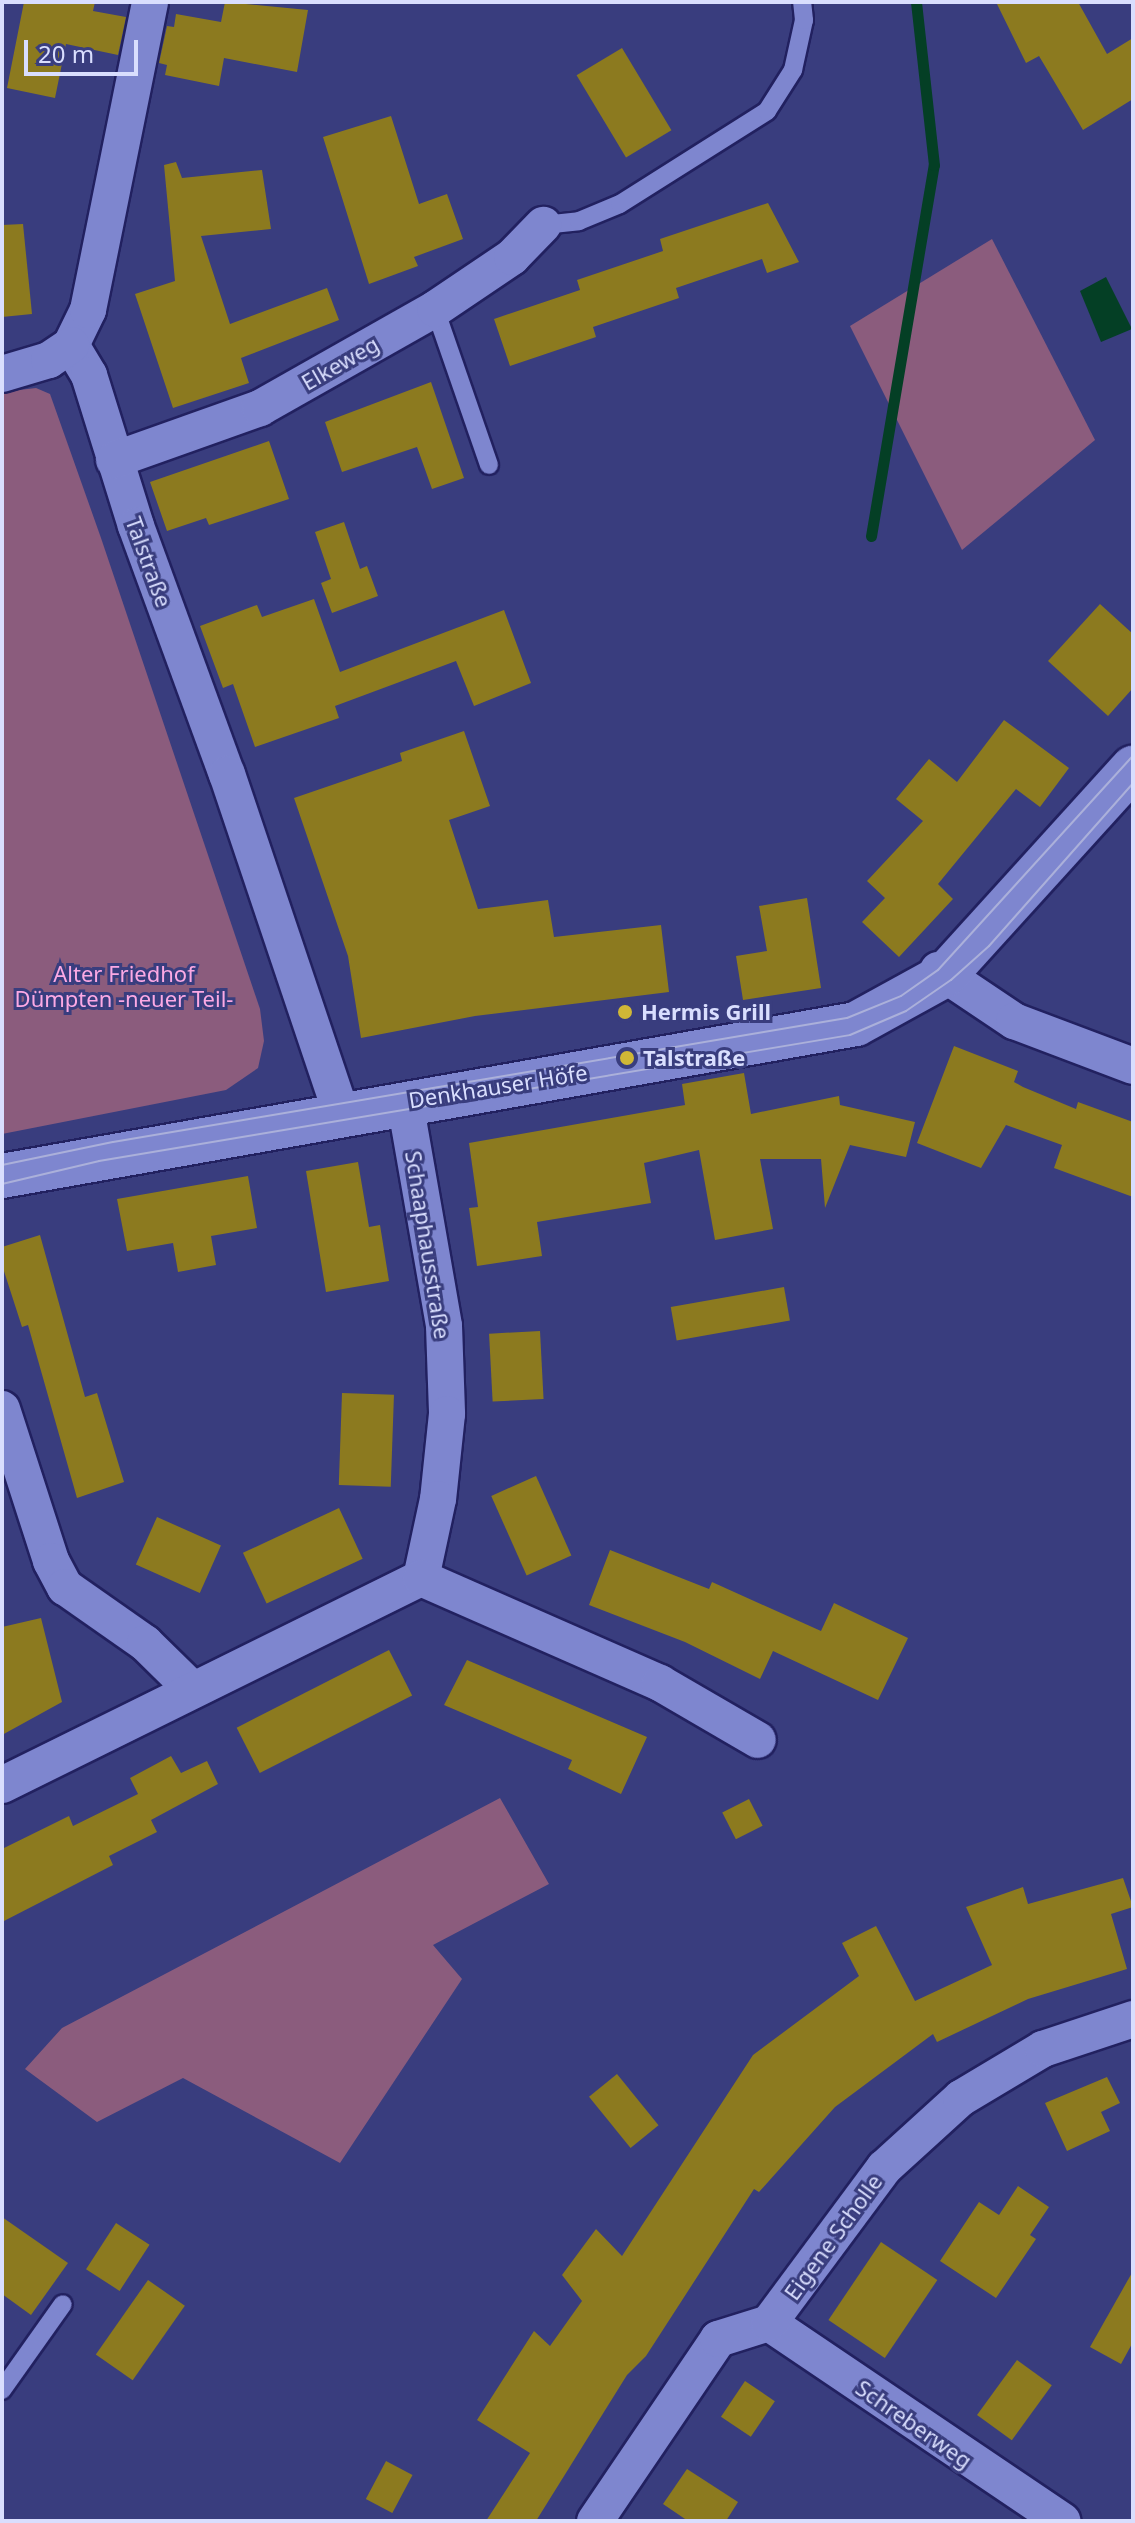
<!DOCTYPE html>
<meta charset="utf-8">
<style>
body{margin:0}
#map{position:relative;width:1135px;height:2523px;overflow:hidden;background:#393d7e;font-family:"Noto Sans",sans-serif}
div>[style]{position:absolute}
.green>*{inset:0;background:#8b5c7d}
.water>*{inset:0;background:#043f25}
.stream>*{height:11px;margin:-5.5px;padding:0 5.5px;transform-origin:5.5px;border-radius:5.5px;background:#043f25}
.building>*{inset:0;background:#8c7a1f;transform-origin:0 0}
.roads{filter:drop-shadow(2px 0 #222160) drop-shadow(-2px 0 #222160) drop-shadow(0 2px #222160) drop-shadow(0 -2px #222160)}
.lane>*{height:18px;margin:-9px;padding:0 9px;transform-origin:9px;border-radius:9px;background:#7e86cf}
.street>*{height:36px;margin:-18px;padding:0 18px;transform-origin:18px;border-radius:18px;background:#7e86cf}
.secondary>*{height:44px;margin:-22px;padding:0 22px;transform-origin:22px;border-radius:22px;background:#7e86cf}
.tram>*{height:2px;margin:-1px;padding:0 1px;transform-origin:1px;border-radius:1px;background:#abb0da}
.dots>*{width:22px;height:22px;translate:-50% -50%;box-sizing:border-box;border:4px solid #393d7e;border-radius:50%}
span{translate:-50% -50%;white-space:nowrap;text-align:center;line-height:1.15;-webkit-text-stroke:6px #393d7e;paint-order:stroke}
.street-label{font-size:22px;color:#d9defe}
.park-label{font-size:22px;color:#fca9e4}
.poi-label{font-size:22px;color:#d9defe;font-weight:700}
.left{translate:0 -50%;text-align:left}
.frame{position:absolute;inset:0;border:4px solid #d9defe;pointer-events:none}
.scale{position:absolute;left:24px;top:40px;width:114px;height:36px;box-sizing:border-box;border:4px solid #d9defe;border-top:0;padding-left:10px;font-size:24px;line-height:28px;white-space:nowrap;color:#d9defe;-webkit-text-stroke:6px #393d7e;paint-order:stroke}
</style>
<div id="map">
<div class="green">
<div style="clip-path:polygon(992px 239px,1095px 440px,962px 550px,850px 326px)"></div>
<div style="clip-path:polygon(36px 388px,50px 394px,101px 538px,260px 1009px,264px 1041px,258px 1068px,226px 1090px,2px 1134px,2px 392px)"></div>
<div style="clip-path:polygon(500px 1798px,549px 1884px,433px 1945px,462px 1979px,340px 2163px,183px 2078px,97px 2122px,25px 2069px,62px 2028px)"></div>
</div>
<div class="water">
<div style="clip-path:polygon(1106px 277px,1132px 329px,1101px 342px,1080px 291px)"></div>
</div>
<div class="stream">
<div style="left:871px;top:536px;width:376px;rotate:-80.4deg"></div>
<div style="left:934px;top:165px;width:164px;rotate:-96.3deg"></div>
</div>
<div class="building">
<div style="clip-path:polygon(24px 2px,95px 2px,93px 11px,126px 17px,118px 55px,66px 44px,55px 98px,7px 88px)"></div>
<div style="clip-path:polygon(225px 2px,308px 10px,297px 72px,224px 58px,219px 86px,165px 75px,167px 65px,159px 63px,167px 26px,174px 27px,176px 14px,221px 22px)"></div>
<div style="clip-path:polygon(996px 2px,1078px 2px,1107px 54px,1133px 38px,1133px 99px,1083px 130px,1039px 56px,1026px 63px)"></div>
<div style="left:622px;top:48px;width:96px;height:53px;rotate:59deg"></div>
<div style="clip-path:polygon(391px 116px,419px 204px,447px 194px,463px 239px,414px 257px,418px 266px,369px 284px,323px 137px)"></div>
<div style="clip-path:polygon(176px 162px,182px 178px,262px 170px,271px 229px,201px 236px,230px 324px,327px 288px,339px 320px,241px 358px,249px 383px,173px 408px,135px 294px,175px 281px,164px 165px)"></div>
<div style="clip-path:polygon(768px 203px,799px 262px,767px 273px,762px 259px,676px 288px,679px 298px,593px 327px,596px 337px,510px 366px,494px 319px,580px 290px,577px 280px,663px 251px,660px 239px)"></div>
<div style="clip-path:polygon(23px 224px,32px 314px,2px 317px,2px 225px)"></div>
<div style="clip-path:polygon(431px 382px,464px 478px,432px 489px,417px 447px,342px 472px,325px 422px)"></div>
<div style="clip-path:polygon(269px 441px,289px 499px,209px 525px,206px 518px,167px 531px,150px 482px)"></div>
<div style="clip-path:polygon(344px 522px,360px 569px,367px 566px,378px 596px,332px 613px,321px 583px,331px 579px,315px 532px)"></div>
<div style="clip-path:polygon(314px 599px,340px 672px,504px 610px,531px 683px,474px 706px,456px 661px,335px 706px,339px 718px,255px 747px,233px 684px,223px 688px,200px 626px,257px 605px,262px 617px)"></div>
<div style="clip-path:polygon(1100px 604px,1133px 634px,1133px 688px,1108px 716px,1048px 661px)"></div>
<div style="clip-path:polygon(1004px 720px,1069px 768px,1040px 807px,1016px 789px,938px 884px,953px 899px,899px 957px,862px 922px,885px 898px,867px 881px,923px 821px,896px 799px,929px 759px,957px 782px)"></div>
<div style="clip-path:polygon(464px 731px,490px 806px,449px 820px,478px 909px,548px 900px,554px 937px,661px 925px,669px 992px,475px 1016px,361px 1038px,348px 956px,294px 798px,402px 761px,400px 753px)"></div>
<div style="clip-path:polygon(807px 898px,821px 988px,743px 1000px,736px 956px,767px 951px,759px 906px)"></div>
<div style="clip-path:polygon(954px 1046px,1018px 1071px,1014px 1082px,1023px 1087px,1076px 1109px,1078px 1102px,1133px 1122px,1133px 1197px,1054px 1168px,1062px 1145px,1006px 1125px,981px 1168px,917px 1143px)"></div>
<div style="clip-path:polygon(744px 1073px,751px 1114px,839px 1096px,840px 1105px,915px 1122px,906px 1157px,850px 1145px,825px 1208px,821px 1159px,760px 1159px,773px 1229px,715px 1240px,699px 1150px,644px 1163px,651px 1203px,537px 1222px,542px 1256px,477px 1266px,469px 1208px,478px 1207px,469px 1143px,685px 1105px,682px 1084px)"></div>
<div style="clip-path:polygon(358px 1162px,369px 1227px,380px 1225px,389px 1281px,326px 1292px,306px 1171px)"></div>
<div style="clip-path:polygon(248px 1176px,257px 1228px,211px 1236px,216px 1265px,178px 1272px,173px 1243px,127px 1251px,117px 1199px)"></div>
<div style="clip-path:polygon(40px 1235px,85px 1397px,97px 1393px,124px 1482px,77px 1498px,28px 1325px,22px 1327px,2px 1265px,2px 1247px)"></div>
<div style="left:784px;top:1287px;width:34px;height:115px;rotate:80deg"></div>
<div style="left:540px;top:1331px;width:68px;height:51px;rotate:87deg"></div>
<div style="left:342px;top:1393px;width:52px;height:92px;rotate:2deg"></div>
<div style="left:536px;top:1476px;width:87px;height:49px;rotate:66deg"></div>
<div style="left:339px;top:1508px;width:56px;height:106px;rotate:65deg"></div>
<div style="left:157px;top:1517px;width:70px;height:52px;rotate:24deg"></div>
<div style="clip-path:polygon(610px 1550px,709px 1589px,712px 1582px,821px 1631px,834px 1603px,908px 1638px,878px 1700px,773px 1651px,760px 1679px,685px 1642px,589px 1605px)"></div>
<div style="clip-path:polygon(41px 1618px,62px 1702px,2px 1735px,2px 1627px)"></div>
<div style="left:389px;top:1650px;width:51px;height:171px;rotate:63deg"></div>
<div style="clip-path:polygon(467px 1660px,647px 1737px,621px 1794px,568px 1769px,572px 1760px,444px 1705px)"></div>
<div style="clip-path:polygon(171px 1756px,181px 1773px,207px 1761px,218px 1784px,151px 1820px,157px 1832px,109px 1856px,113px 1865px,2px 1922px,2px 1849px,69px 1816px,73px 1826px,138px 1794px,130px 1778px)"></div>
<div style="left:749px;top:1799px;width:30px;height:30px;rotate:63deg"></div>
<div style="clip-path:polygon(1123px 1878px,1133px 1907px,1111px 1914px,1127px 1969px,1028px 1999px,937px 2042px,933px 2034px,835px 2107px,759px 2192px,754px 2189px,646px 2356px,627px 2375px,536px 2521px,486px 2521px,530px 2453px,477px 2420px,534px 2331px,550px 2346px,582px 2301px,562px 2275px,596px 2229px,622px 2256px,753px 2055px,859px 1976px,842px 1943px,876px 1926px,915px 2001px,992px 1965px,966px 1907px,1023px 1887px,1028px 1904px)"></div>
<div style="left:617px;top:2074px;width:66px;height:36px;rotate:51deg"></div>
<div style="clip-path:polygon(1107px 2077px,1120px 2103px,1101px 2112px,1110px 2131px,1067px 2151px,1045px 2103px)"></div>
<div style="clip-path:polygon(1018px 2186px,1049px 2207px,1030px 2235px,1036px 2239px,996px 2298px,940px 2261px,979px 2202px,999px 2215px)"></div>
<div style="clip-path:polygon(2px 2217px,68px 2263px,31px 2315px,2px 2294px)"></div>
<div style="left:116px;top:2223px;width:40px;height:55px;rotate:33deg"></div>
<div style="left:881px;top:2242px;width:68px;height:94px;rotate:34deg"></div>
<div style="clip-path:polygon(1133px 2271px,1133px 2342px,1121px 2364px,1090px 2347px)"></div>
<div style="left:148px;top:2280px;width:45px;height:91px;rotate:35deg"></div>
<div style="left:1017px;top:2360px;width:43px;height:68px;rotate:36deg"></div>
<div style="left:745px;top:2381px;width:36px;height:43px;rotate:34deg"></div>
<div style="left:386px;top:2461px;width:30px;height:43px;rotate:28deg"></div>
<div style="clip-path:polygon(687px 2469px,738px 2502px,726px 2521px,688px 2521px,663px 2504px)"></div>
</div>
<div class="roads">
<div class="lane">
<div style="left:543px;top:225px;width:36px;rotate:-6deg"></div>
<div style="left:579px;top:221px;width:44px;rotate:-22.5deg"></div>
<div style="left:620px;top:204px;width:174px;rotate:-32.3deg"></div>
<div style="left:767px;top:111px;width:49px;rotate:-57.6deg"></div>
<div style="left:793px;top:70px;width:51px;rotate:-77.6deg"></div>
<div style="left:804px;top:20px;width:18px;rotate:-96deg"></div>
<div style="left:435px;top:309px;width:165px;rotate:70.9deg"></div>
<div style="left:2px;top:2390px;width:105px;rotate:-54.7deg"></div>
</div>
<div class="street">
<div style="left:71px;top:345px;width:35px;rotate:59deg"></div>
<div style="left:89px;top:375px;width:158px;rotate:72.7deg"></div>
<div style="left:136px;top:526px;width:264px;rotate:69.9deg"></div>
<div style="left:227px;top:774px;width:358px;rotate:71.4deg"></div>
<div style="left:71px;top:345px;width:39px;rotate:-64deg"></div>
<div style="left:88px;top:310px;width:314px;rotate:-78.6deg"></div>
<div style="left:2px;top:374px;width:49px;rotate:-16.6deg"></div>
<div style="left:49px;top:360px;width:27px;rotate:-34deg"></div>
<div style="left:114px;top:460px;width:155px;rotate:-19.6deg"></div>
<div style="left:260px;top:408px;width:201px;rotate:-29.5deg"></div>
<div style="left:435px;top:309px;width:93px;rotate:-34deg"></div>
<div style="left:512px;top:257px;width:45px;rotate:-45.9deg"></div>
<div style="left:938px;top:970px;width:92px;rotate:33.9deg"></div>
<div style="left:1014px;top:1021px;width:127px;rotate:20.7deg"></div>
<div style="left:405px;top:1102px;width:227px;rotate:80.1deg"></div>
<div style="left:444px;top:1326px;width:88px;rotate:88deg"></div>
<div style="left:447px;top:1414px;width:85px;rotate:96deg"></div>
<div style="left:438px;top:1499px;width:81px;rotate:102.1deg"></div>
<div style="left:2px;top:1409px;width:160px;rotate:72.1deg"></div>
<div style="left:51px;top:1561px;width:30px;rotate:62deg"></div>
<div style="left:65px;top:1587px;width:98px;rotate:35deg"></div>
<div style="left:145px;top:1643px;width:64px;rotate:44.4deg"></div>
<div style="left:2px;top:1785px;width:467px;rotate:-26.3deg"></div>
<div style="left:421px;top:1578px;width:261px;rotate:23.7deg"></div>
<div style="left:660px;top:1683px;width:113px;rotate:30.2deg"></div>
<div style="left:769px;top:2323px;width:354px;rotate:34deg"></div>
<div style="left:595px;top:2521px;width:220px;rotate:-55.9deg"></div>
<div style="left:718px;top:2339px;width:53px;rotate:-17.4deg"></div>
<div style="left:769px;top:2323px;width:193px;rotate:-53.4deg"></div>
<div style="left:884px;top:2168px;width:104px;rotate:-42.3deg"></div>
<div style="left:961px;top:2098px;width:96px;rotate:-30.9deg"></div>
<div style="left:1043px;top:2049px;width:95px;rotate:-18.4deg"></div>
</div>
<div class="secondary">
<div style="left:2px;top:1176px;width:867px;rotate:-10.09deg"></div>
<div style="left:856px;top:1024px;width:102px;rotate:-28.8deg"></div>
<div style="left:945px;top:975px;width:280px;rotate:-47.8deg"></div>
</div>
</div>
<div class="tram">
<div style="left:2px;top:1165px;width:113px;rotate:-11.7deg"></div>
<div style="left:113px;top:1142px;width:744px;rotate:-9.59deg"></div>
<div style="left:847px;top:1018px;width:58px;rotate:-22.2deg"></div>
<div style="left:901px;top:996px;width:45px;rotate:-35.1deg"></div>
<div style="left:938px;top:970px;width:290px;rotate:-47.7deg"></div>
<div style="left:2px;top:1184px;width:100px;rotate:-13.3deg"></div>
<div style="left:99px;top:1161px;width:761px;rotate:-9.52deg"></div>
<div style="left:850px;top:1035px;width:61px;rotate:-23.2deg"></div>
<div style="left:906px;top:1011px;width:55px;rotate:-34.6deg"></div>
<div style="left:951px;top:980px;width:51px;rotate:-41.8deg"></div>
<div style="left:989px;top:946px;width:217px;rotate:-48.5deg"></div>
</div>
<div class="dots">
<div style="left:625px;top:1012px;background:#d0b736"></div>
<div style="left:627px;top:1058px;background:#d0b736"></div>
</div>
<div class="street-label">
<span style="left:340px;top:363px;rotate:-30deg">Elkeweg</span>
<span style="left:149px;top:562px;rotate:70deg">Talstraße</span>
<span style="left:498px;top:1086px;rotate:-9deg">Denkhauser Höfe</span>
<span style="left:428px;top:1245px;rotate:81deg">Schaaphausstraße</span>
<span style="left:833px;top:2237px;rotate:-54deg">Eigene Scholle</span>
<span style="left:914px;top:2424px;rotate:35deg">Schreberweg</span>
</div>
<div class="park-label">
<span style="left:124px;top:986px">Alter Friedhof<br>Dümpten -neuer Teil-</span>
</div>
<div class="poi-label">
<span class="left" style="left:641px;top:1012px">Hermis Grill</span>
<span class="left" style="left:643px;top:1058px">Talstraße</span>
</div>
<div class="frame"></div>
<div class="scale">20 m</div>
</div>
